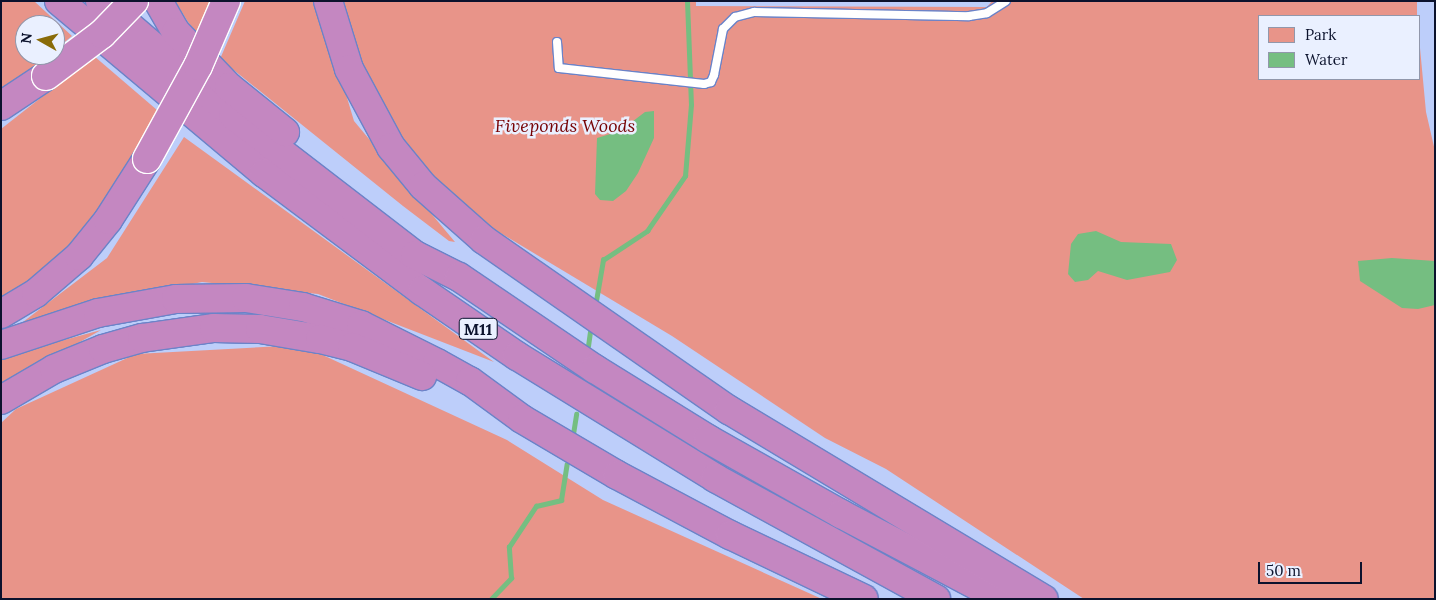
<!DOCTYPE html>
<style>
body{margin:0}
#map{position:relative;width:1436px;height:600px;overflow:hidden;background:#bdcefa;font-family:Lora,serif}
div>[style]{position:absolute}
.green>*{inset:0;background:#e89489}
.water>*{inset:0;background:#75be81}
.stream>*{height:4.5px;margin:-2.25px;padding:0 2.25px;transform-origin:2.25px;border-radius:2.25px;background:#75be81}
.roads{filter:drop-shadow(1px 0 #6b83c8) drop-shadow(-1px 0 #6b83c8) drop-shadow(0 1px #6b83c8) drop-shadow(0 -1px #6b83c8)}
.lane>*{height:8px;margin:-4px;padding:0 4px;transform-origin:4px;border-radius:4px;background:#fff}
.highway>*{height:28px;margin:-14px;padding:0 14px;transform-origin:14px;border-radius:14px;background:#c487c1}
.bridges{filter:drop-shadow(1px 0 #fff) drop-shadow(-1px 0 #fff) drop-shadow(0 1px #fff) drop-shadow(0 -1px #fff)}
.highway-bridge>*{height:28px;margin:-14px;padding:0 14px;transform-origin:14px;border-radius:14px;background:#c487c1}
span{translate:-50% -50%;white-space:nowrap;text-align:center;line-height:1.15;-webkit-text-stroke:5px #eaf0ff;paint-order:stroke}
.shield-label span{padding:1px 4px;background:#eaf0ff;border:1px solid;border-radius:4px;-webkit-text-stroke-width:0}
.shield-label{font-size:16px;color:#0b122d;font-weight:700}
.park-label{font-size:18px;color:#760103;font-style:italic}
.frame{position:absolute;inset:0;border:2px solid #0b122d;pointer-events:none}
.legend{position:absolute;left:1258px;top:15px;width:162px;height:65px;box-sizing:border-box;background:#eaf0ff;border:1px solid #9197ab;margin:0;padding:6px 9px;list-style:none;font-size:15px;color:#0b122d}
.legend li{display:flex;align-items:center;gap:10px;height:25px}
.legend b{width:25px;border:1px solid #9197ab}
.north{position:absolute;left:15px;top:15px;width:50px;height:50px;box-sizing:border-box;background:#eaf0ff;border:1px solid #9197ab;border-radius:50%;rotate:277deg;font-size:14px;font-weight:700;line-height:20px;text-align:center;color:#0b122d}
.north::after{content:'';display:block;margin:auto;width:18px;height:22px;background:#896b09;clip-path:polygon(50% 0,100% 100%,50% 72%,0 100%)}
.scale{position:absolute;left:1258px;top:562px;width:104px;height:22px;box-sizing:border-box;border:2px solid #0b122d;border-top:0;padding-left:6px;font-size:15px;line-height:18px;white-space:nowrap;color:#0b122d;-webkit-text-stroke:4px #eaf0ff;paint-order:stroke}
</style>
<div id="map">
<div class="green">
<div style="clip-path:polygon(1px 1px,34px 1px,72px 36px,55px 50px,55px 25px,25px 25px,25px 55px,49px 55px,1px 92px)"></div>
<div style="clip-path:polygon(175px 1px,212px 1px,198px 35px,188px 22px)"></div>
<div style="clip-path:polygon(245px 1px,318px 1px,354px 121px,455px 242px,449px 241px,403px 206px,220px 59px)"></div>
<div style="clip-path:polygon(337px 1px,696px 1px,696px 6px,987px 7px,992px 1px,1417px 1px,1417px 16px,1260px 16px,1260px 79px,1420px 79px,1420px 48px,1426px 112px,1435px 151px,1435px 599px,1084px 599px,886px 469px,825px 438px,672px 336px,462px 210px,399px 138px,355px 60px)"></div>
<div style="clip-path:polygon(94px 56px,157px 110px,126px 171px,97px 219px,59px 264px,1px 305px,1px 129px)"></div>
<div style="clip-path:polygon(184px 137px,494px 362px,318px 294px,202px 282px,85px 306px,19px 325px,107px 258px)"></div>
<div style="clip-path:polygon(101px 330px,1px 387px,1px 357px)"></div>
<div style="clip-path:polygon(301px 345px,507px 440px,603px 500px,822px 599px,1px 599px,1px 423px,16px 409px,136px 354px)"></div>
</div>
<div class="water">
<div style="clip-path:polygon(654px 111px,654px 138px,638px 173px,626px 191px,613px 201px,600px 200px,595px 194px,597px 138px,620px 131px,645px 112px)"></div>
<div style="clip-path:polygon(1096px 231px,1121px 242px,1171px 244px,1177px 260px,1170px 272px,1127px 280px,1098px 271px,1088px 280px,1075px 282px,1068px 274px,1071px 244px,1078px 234px)"></div>
<div style="clip-path:polygon(1392px 258px,1435px 261px,1435px 305px,1418px 309px,1402px 308px,1360px 281px,1358px 261px)"></div>
</div>
<div class="stream">
<div style="left:596px;top:301px;width:42px;rotate:-80.3deg"></div>
<div style="left:603px;top:260px;width:53px;rotate:-33.4deg"></div>
<div style="left:647px;top:231px;width:67px;rotate:-55.4deg"></div>
<div style="left:685px;top:176px;width:71px;rotate:-85.2deg"></div>
<div style="left:691px;top:105px;width:104px;rotate:-92.2deg"></div>
<div style="left:588px;top:346px;width:14px;rotate:-82deg"></div>
<div style="left:573px;top:434px;width:20px;rotate:-81deg"></div>
<div style="left:491px;top:599px;width:29px;rotate:-46deg"></div>
<div style="left:511px;top:578px;width:31px;rotate:-94deg"></div>
<div style="left:509px;top:547px;width:49px;rotate:-56.6deg"></div>
<div style="left:536px;top:506px;width:26px;rotate:-13deg"></div>
<div style="left:561px;top:500px;width:36px;rotate:-81deg"></div>
</div>
<div class="roads">
<div class="lane">
<div style="left:557px;top:42px;width:26px;rotate:86deg"></div>
<div style="left:559px;top:68px;width:146px;rotate:6.3deg"></div>
<div style="left:704px;top:84px;width:7px;rotate:-16deg"></div>
<div style="left:711px;top:82px;width:8px;rotate:-67deg"></div>
<div style="left:714px;top:75px;width:47px;rotate:-78.9deg"></div>
<div style="left:723px;top:29px;width:17px;rotate:-45deg"></div>
<div style="left:735px;top:17px;width:20px;rotate:-15deg"></div>
<div style="left:754px;top:12px;width:215px;rotate:1.1deg"></div>
<div style="left:969px;top:16px;width:18px;rotate:-9deg"></div>
<div style="left:987px;top:13px;width:22px;rotate:-32deg"></div>
</div>
<div class="highway">
<div style="left:59px;top:1px;width:268px;rotate:40deg"></div>
<div style="left:264px;top:173px;width:197px;rotate:36.8deg"></div>
<div style="left:422px;top:291px;width:115px;rotate:34.4deg"></div>
<div style="left:517px;top:356px;width:233px;rotate:31.6deg"></div>
<div style="left:715px;top:478px;width:252px;rotate:28.7deg"></div>
<div style="left:100px;top:1px;width:175px;rotate:40.6deg"></div>
<div style="left:233px;top:115px;width:230px;rotate:37.6deg"></div>
<div style="left:415px;top:255px;width:49px;rotate:26.6deg"></div>
<div style="left:459px;top:277px;width:164px;rotate:34.1deg"></div>
<div style="left:595px;top:369px;width:133px;rotate:31.8deg"></div>
<div style="left:708px;top:439px;width:153px;rotate:29.4deg"></div>
<div style="left:841px;top:514px;width:182px;rotate:27.8deg"></div>
<div style="left:158px;top:1px;width:36px;rotate:60deg"></div>
<div style="left:176px;top:32px;width:76px;rotate:46.1deg"></div>
<div style="left:229px;top:87px;width:72px;rotate:38.8deg"></div>
<div style="left:328px;top:1px;width:71px;rotate:72.8deg"></div>
<div style="left:349px;top:69px;width:89px;rotate:61.7deg"></div>
<div style="left:391px;top:147px;width:50px;rotate:50.6deg"></div>
<div style="left:423px;top:186px;width:81px;rotate:41.5deg"></div>
<div style="left:484px;top:240px;width:298px;rotate:34.8deg"></div>
<div style="left:729px;top:410px;width:367px;rotate:31deg"></div>
<div style="left:1px;top:106px;width:54px;rotate:-33.7deg"></div>
<div style="left:1px;top:314px;width:41px;rotate:-31deg"></div>
<div style="left:36px;top:293px;width:57px;rotate:-40.7deg"></div>
<div style="left:79px;top:256px;width:46px;rotate:-51.1deg"></div>
<div style="left:108px;top:220px;width:72px;rotate:-57.4deg"></div>
<div style="left:1px;top:345px;width:102px;rotate:-18.3deg"></div>
<div style="left:98px;top:313px;width:79px;rotate:-10.2deg"></div>
<div style="left:176px;top:299px;width:70px;rotate:-0.8deg"></div>
<div style="left:246px;top:298px;width:58px;rotate:9deg"></div>
<div style="left:303px;top:307px;width:61px;rotate:17.2deg"></div>
<div style="left:361px;top:325px;width:85px;rotate:26.6deg"></div>
<div style="left:437px;top:363px;width:38px;rotate:29deg"></div>
<div style="left:470px;top:381px;width:64px;rotate:36.2deg"></div>
<div style="left:522px;top:419px;width:110px;rotate:30.5deg"></div>
<div style="left:617px;top:475px;width:128px;rotate:28deg"></div>
<div style="left:730px;top:535px;width:148px;rotate:25.5deg"></div>
<div style="left:1px;top:400px;width:61px;rotate:-30.3deg"></div>
<div style="left:54px;top:369px;width:53px;rotate:-22.2deg"></div>
<div style="left:103px;top:349px;width:41px;rotate:-15.8deg"></div>
<div style="left:142px;top:338px;width:73px;rotate:-7.9deg"></div>
<div style="left:214px;top:328px;width:46px;rotate:1.2deg"></div>
<div style="left:260px;top:329px;width:61px;rotate:9.5deg"></div>
<div style="left:320px;top:339px;width:33px;rotate:14deg"></div>
<div style="left:352px;top:347px;width:76px;rotate:22.5deg"></div>
</div>
</div>
<div class="bridges">
<div class="highway-bridge">
<div style="left:46px;top:76px;width:70px;rotate:-36.9deg"></div>
<div style="left:102px;top:34px;width:46px;rotate:-45.9deg"></div>
<div style="left:147px;top:159px;width:106px;rotate:-61.3deg"></div>
<div style="left:198px;top:66px;width:71px;rotate:-66.7deg"></div>
</div>
</div>
<div class="shield-label">
<span style="left:478px;top:329px">M11</span>
</div>
<div class="park-label">
<span style="left:565px;top:126px">Fiveponds Woods</span>
</div>
<div class="frame"></div>
<ul class="legend">
<li><b style="height:14px;background:#e89489"></b>Park</li>
<li><b style="height:14px;background:#75be81"></b>Water</li>
</ul>
<div class="north">N</div>
<div class="scale">50 m</div>
</div>
